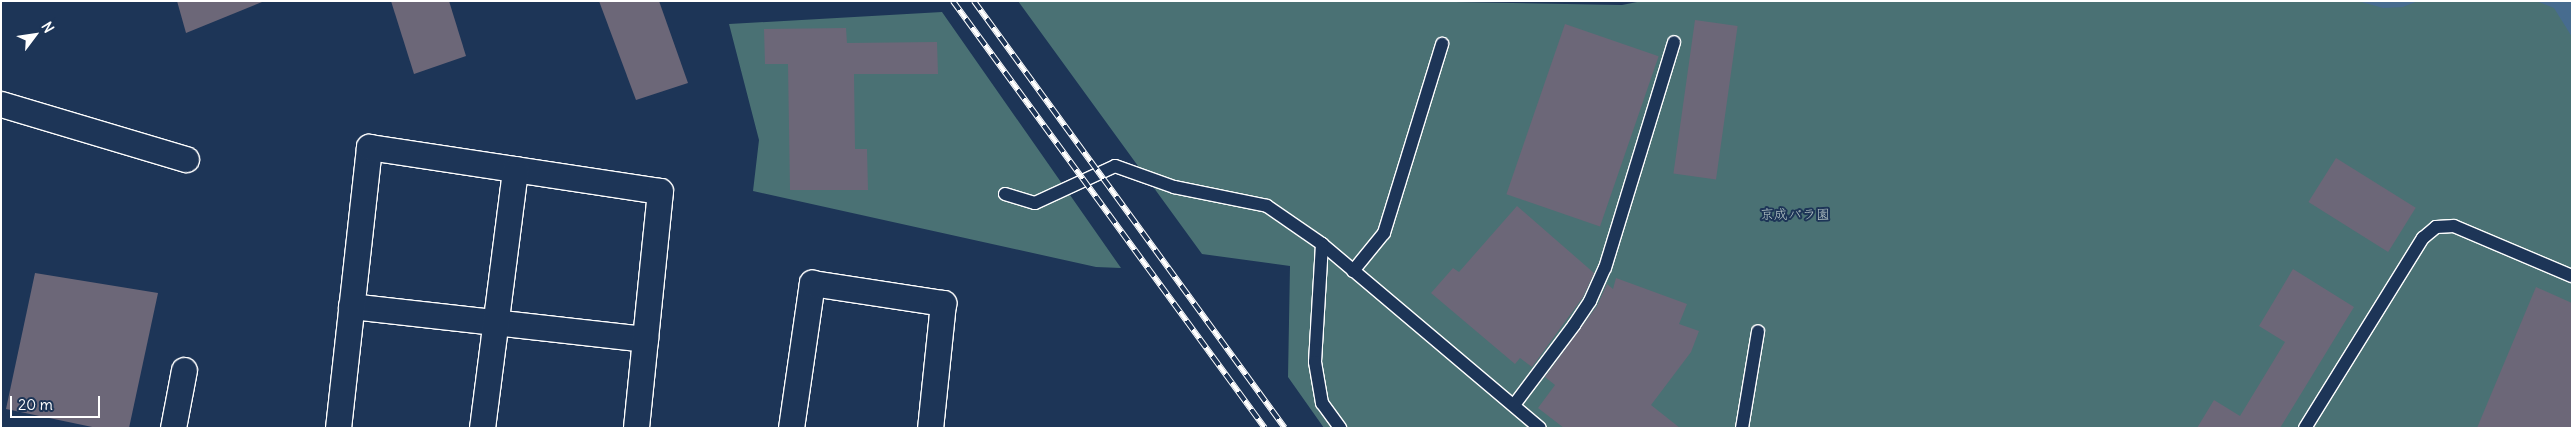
<!DOCTYPE html>
<meta charset="utf-8">
<style>
body{margin:0}
#map{position:relative;width:2573px;height:429px;overflow:hidden;background:#1d3557;font-family:Delius,"Klee One",sans-serif}
div>[style]{position:absolute}
.green>*{inset:0;background:#4a7174}
.water>*{inset:0;background:#476c8f}
.building>*{inset:0;background:#6c6778;transform-origin:0 0}
.roads{filter:drop-shadow(1px 0 #fff) drop-shadow(-1px 0 #fff) drop-shadow(0 1px #fff) drop-shadow(0 -1px #fff)}
.service>*{height:12px;margin:-6px;padding:0 6px;transform-origin:6px;border-radius:6px;background:#1d3557}
.minor>*{height:25px;margin:-12.5px;padding:0 12.5px;transform-origin:12.5px;border-radius:12.5px;background:#1d3557}
.rail>*{height:5.5px;margin-top:-2.75px;transform-origin:0;background:repeating-linear-gradient(90deg,#1d3557 0 11px,#fff 0 22px);box-sizing:border-box;border-block:1px solid #fff}
span{translate:-50% -50%;white-space:nowrap;text-align:center;line-height:1.15;-webkit-text-stroke:4px #1d3557;paint-order:stroke}
.park-label{font-size:14px;color:#b7c6c7}
.frame{position:absolute;inset:0;border:2px solid #fff;pointer-events:none}
.north{position:absolute;left:10px;top:10px;width:50px;height:50px;-webkit-text-stroke:4px #1d3557;paint-order:stroke;rotate:59deg;font-size:14px;font-weight:700;line-height:20px;text-align:center;color:#fff}
.north::after{content:'';display:block;margin:auto;width:18px;height:22px;background:#fff;clip-path:polygon(50% 0,100% 100%,50% 72%,0 100%)}
.scale{position:absolute;left:10px;top:396px;width:90px;height:22px;box-sizing:border-box;border:2px solid #fff;border-top:0;padding-left:6px;font-size:15px;line-height:18px;white-space:nowrap;color:#fff;-webkit-text-stroke:4px #1d3557;paint-order:stroke}
</style>
<div id="map">
<div class="green">
<div style="clip-path:polygon(1018px 1px,1399px 1px,1622px 5px,1642px 1px,2572px 1px,2572px 428px,1324px 428px,1288px 377px,1290px 266px,1202px 254px)"></div>
<div style="clip-path:polygon(942px 12px,1121px 268px,1096px 267px,753px 191px,759px 140px,729px 24px)"></div>
</div>
<div class="water">
<div style="clip-path:polygon(2358px 1px,2418px 1px,2403px 7px,2383px 8px)"></div>
<div style="clip-path:polygon(2536px 1px,2572px 1px,2572px 37px,2554px 8px)"></div>
</div>
<div class="building">
<div style="clip-path:polygon(177px 1px,261px 1px,262px 2px,186px 33px)"></div>
<div style="clip-path:polygon(391px 1px,449px 1px,466px 56px,414px 74px)"></div>
<div style="clip-path:polygon(599px 1px,659px 1px,688px 83px,636px 100px)"></div>
<div style="left:1695px;top:20px;width:43px;height:155px;rotate:8deg"></div>
<div style="left:1565px;top:24px;width:99px;height:180px;rotate:19deg"></div>
<div style="clip-path:polygon(846px 28px,847px 43px,937px 42px,938px 74px,854px 74px,855px 149px,867px 149px,868px 190px,790px 190px,788px 64px,765px 64px,764px 29px)"></div>
<div style="left:2336px;top:158px;width:94px;height:52px;rotate:32deg"></div>
<div style="clip-path:polygon(1517px 206px,1594px 273px,1583px 297px,1532px 367px,1520px 358px,1515px 364px,1431px 293px,1453px 268px,1459px 272px)"></div>
<div style="clip-path:polygon(2293px 269px,2354px 307px,2280px 428px,2197px 428px,2214px 400px,2240px 416px,2285px 342px,2259px 326px)"></div>
<div style="clip-path:polygon(35px 273px,158px 293px,129px 428px,97px 428px,6px 409px)"></div>
<div style="clip-path:polygon(1616px 278px,1687px 304px,1679px 324px,1699px 331px,1691px 352px,1651px 405px,1680px 428px,1564px 428px,1538px 408px,1555px 385px,1545px 377px,1597px 306px,1607px 284px,1613px 289px)"></div>
<div style="clip-path:polygon(2536px 287px,2572px 303px,2572px 428px,2477px 428px)"></div>
</div>
<div class="roads">
<div class="service">
<div style="left:1005px;top:194px;width:31px;rotate:17deg"></div>
<div style="left:1035px;top:203px;width:88px;rotate:-24.8deg"></div>
<div style="left:1115px;top:166px;width:63px;rotate:19.6deg"></div>
<div style="left:1174px;top:187px;width:95px;rotate:11.5deg"></div>
<div style="left:1267px;top:206px;width:67px;rotate:34.6deg"></div>
<div style="left:1322px;top:244px;width:285px;rotate:40.2deg"></div>
<div style="left:1322px;top:244px;width:118px;rotate:93.4deg"></div>
<div style="left:1315px;top:362px;width:42px;rotate:80.3deg"></div>
<div style="left:1322px;top:403px;width:31px;rotate:54deg"></div>
<div style="left:1353px;top:271px;width:49px;rotate:-50.8deg"></div>
<div style="left:1384px;top:233px;width:198px;rotate:-72.9deg"></div>
<div style="left:1514px;top:405px;width:100px;rotate:-53.1deg"></div>
<div style="left:1574px;top:325px;width:29px;rotate:-56deg"></div>
<div style="left:1590px;top:301px;width:36px;rotate:-66deg"></div>
<div style="left:1605px;top:268px;width:236px;rotate:-73deg"></div>
<div style="left:1742px;top:428px;width:98px;rotate:-80.6deg"></div>
<div style="left:2305px;top:428px;width:224px;rotate:-58.2deg"></div>
<div style="left:2423px;top:238px;width:17px;rotate:-40deg"></div>
<div style="left:2436px;top:227px;width:18px;rotate:-3deg"></div>
<div style="left:2454px;top:226px;width:128px;rotate:23deg"></div>
</div>
<div class="minor">
<div style="left:1px;top:104px;width:193px;rotate:16.6deg"></div>
<div style="left:351px;top:306px;width:296px;rotate:6.4deg"></div>
<div style="left:173px;top:428px;width:59px;rotate:-79.3deg"></div>
<div style="left:338px;top:428px;width:283px;rotate:-83.7deg"></div>
<div style="left:369px;top:147px;width:294px;rotate:8.6deg"></div>
<div style="left:660px;top:191px;width:238px;rotate:95.8deg"></div>
<div style="left:482px;top:428px;width:261px;rotate:-82.7deg"></div>
<div style="left:791px;top:428px;width:147px;rotate:-81.8deg"></div>
<div style="left:812px;top:283px;width:133px;rotate:8.7deg"></div>
<div style="left:943px;top:303px;width:126px;rotate:95.9deg"></div>
</div>
</div>
<div class="rail">
<div style="left:953px;top:1px;width:529px;rotate:53.85deg"></div>
<div style="left:974px;top:1px;width:528px;rotate:53.93deg"></div>
</div>
<div class="park-label">
<span style="left:1795px;top:214px">京成バラ園</span>
</div>
<div class="frame"></div>
<div class="north">N</div>
<div class="scale">20 m</div>
</div>
